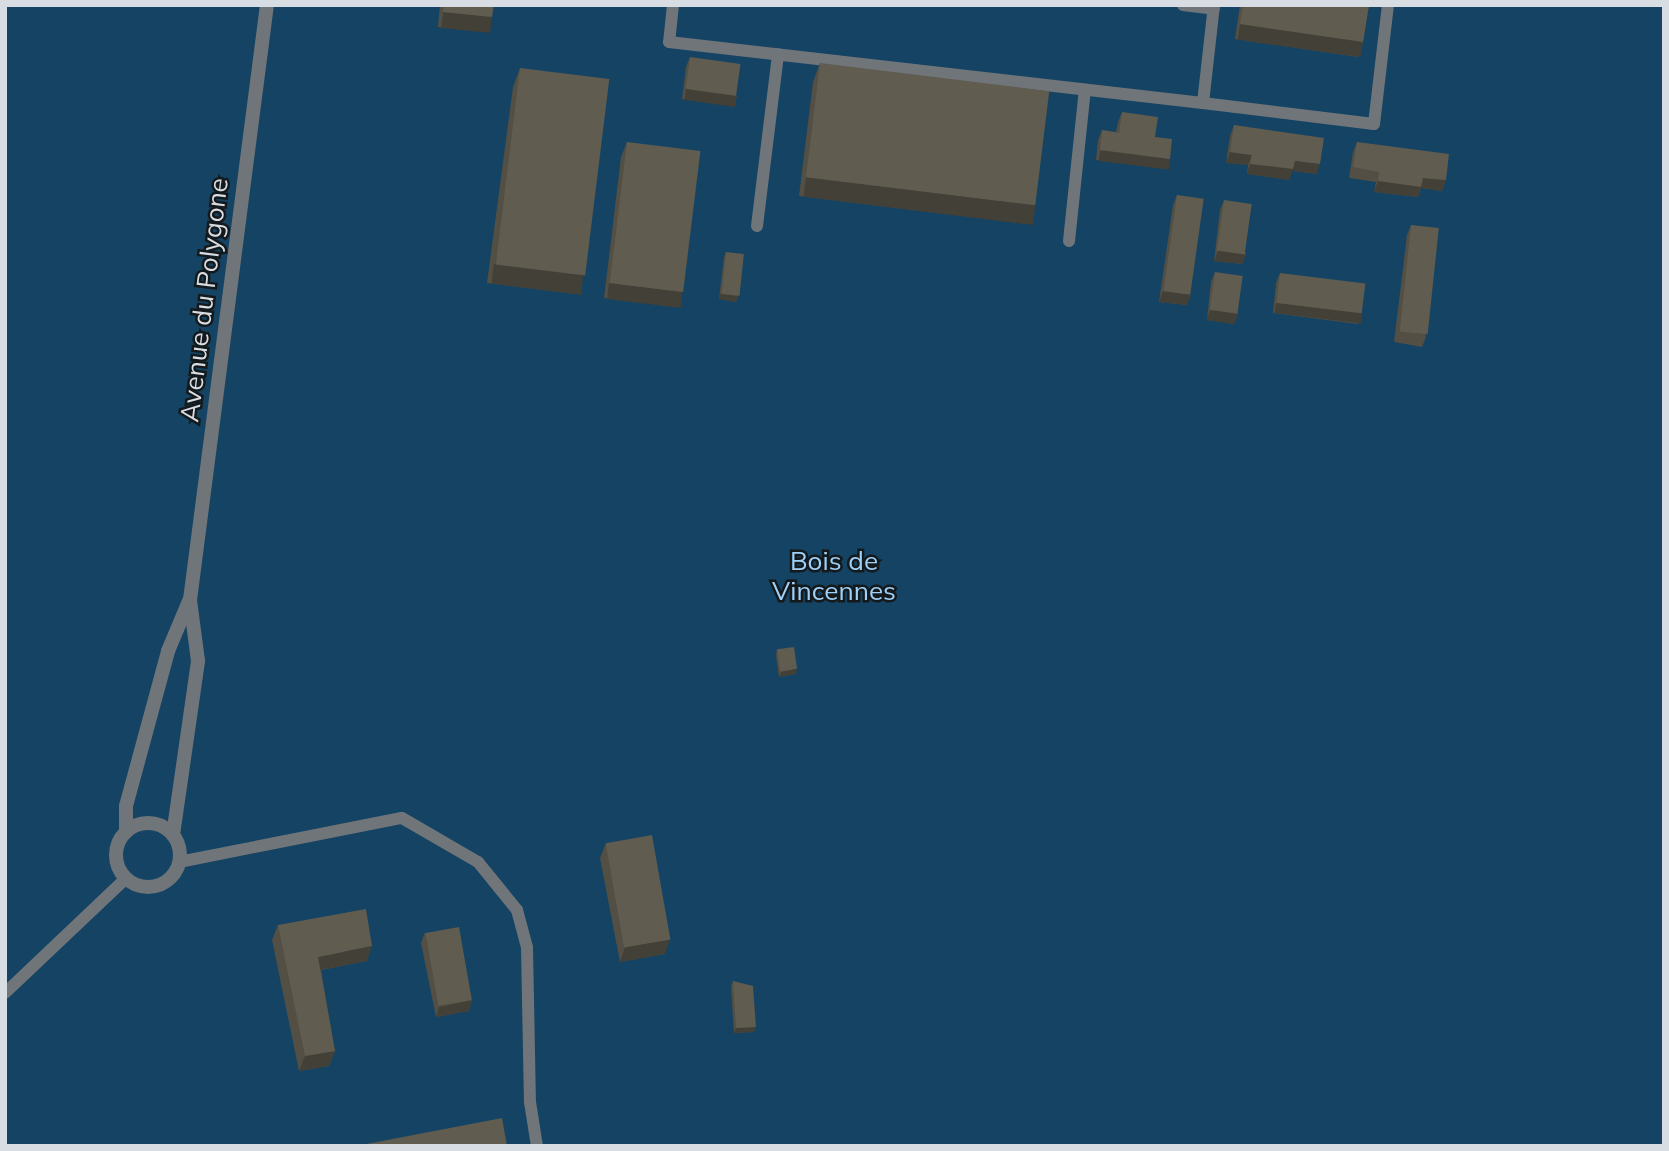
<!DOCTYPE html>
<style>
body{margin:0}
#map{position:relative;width:1669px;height:1151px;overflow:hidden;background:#27313a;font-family:Mulish,sans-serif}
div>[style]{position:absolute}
.green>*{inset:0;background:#144363;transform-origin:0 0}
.lane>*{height:12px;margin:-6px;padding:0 6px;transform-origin:6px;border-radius:6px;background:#70757a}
.street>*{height:14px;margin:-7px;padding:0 7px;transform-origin:7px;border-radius:7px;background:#70757a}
.street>.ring{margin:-7px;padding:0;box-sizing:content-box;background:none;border:14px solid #70757a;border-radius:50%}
.wall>*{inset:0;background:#534f44}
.shaded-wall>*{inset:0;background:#434037;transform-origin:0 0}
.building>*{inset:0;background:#605c4f;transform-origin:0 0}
span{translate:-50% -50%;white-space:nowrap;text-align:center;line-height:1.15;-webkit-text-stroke:5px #14191c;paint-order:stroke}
.street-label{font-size:26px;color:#d7dde3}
.park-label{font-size:26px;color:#9fd0f8}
.frame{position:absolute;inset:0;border:7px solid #d7dde3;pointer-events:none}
</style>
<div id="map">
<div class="green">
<div style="left:5px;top:5px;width:1659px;height:1141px"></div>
</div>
<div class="lane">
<div style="left:673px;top:5px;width:37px;rotate:96deg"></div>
<div style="left:669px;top:42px;width:537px;rotate:6.52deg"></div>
<div style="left:1203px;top:103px;width:99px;rotate:-83.6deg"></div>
<div style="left:1183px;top:5px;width:31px;rotate:7deg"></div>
<div style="left:1203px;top:103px;width:172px;rotate:7deg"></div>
<div style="left:1374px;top:124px;width:120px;rotate:-83.3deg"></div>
<div style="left:757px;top:226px;width:173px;rotate:-83deg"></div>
<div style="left:1069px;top:241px;width:152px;rotate:-84deg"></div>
<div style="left:179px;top:862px;width:227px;rotate:-11.2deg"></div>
<div style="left:402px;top:818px;width:88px;rotate:30.1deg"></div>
<div style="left:478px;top:862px;width:62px;rotate:50.9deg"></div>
<div style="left:517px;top:910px;width:39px;rotate:75deg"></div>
<div style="left:527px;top:948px;width:154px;rotate:88.9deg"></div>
<div style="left:530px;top:1102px;width:45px;rotate:81deg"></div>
<div style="left:5px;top:993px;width:167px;rotate:-43.5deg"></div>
</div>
<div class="street">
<div class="ring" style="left:116px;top:823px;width:50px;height:50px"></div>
<div style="left:126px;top:832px;width:26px;rotate:-90deg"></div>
<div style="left:126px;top:806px;width:161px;rotate:-74.8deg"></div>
<div style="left:168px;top:651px;width:54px;rotate:-67.2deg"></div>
<div style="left:173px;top:835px;width:176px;rotate:-81.8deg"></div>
<div style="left:198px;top:661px;width:62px;rotate:-97.5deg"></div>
<div style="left:190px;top:600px;width:600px;rotate:-82.63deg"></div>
</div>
<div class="wall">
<div style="clip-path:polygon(440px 5px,494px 5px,487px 32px,438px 27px)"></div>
<div style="clip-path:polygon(1240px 5px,1369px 5px,1363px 42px,1358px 57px,1235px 39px)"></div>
<div style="clip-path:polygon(690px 57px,737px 96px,733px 106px,682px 99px,686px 67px)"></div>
<div style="clip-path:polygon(820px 63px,1028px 224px,799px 196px,813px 82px)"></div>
<div style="clip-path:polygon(520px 68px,576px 294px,487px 283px,513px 87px)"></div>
<div style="clip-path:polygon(1122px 112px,1155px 137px,1170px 159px,1166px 169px,1096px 160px,1098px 140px,1102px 130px,1116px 132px,1118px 122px)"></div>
<div style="clip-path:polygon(1234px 125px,1317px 174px,1292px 171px,1289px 180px,1247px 174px,1248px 165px,1226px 163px,1230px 136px)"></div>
<div style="clip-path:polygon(627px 142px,682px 292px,677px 307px,604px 298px,621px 157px)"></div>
<div style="clip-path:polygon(1357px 142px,1446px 180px,1442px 191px,1421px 188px,1418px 197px,1374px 192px,1376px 182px,1349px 178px,1353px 152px)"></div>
<div style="clip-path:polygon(1177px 195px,1187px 305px,1159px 302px,1173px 205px)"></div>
<div style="clip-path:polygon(1224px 200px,1246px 254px,1242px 264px,1214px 261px,1220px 210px)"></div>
<div style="clip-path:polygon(1411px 225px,1426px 337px,1422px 347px,1394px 342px,1407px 235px)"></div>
<div style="clip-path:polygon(726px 252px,738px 296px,736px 302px,719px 299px,724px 257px)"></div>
<div style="clip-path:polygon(1215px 272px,1238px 314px,1234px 324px,1207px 320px,1211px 282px)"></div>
<div style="clip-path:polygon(1280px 273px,1362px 314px,1358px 324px,1273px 313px,1276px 283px)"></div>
<div style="clip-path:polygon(777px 649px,796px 674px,779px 677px,776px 655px)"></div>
<div style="clip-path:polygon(606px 843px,665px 954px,620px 962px,600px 858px)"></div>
<div style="clip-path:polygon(278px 925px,367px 961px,321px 970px,335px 1051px,329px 1066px,299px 1071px,272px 940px)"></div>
<div style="clip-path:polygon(425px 932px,472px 1000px,469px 1011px,436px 1017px,421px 943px)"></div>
<div style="clip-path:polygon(733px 981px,754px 1032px,734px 1033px,731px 986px)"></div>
</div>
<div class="shaded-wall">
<div style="left:443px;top:12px;width:49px;height:16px;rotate:6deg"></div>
<div style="left:1240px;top:24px;width:124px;height:16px;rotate:8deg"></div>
<div style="left:686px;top:89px;width:51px;height:11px;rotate:8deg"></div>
<div style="left:1100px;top:150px;width:71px;height:11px;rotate:7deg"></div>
<div style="clip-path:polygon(1230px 152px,1252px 155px,1248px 165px,1226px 163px)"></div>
<div style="clip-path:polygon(1295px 161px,1320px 164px,1317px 174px,1292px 171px,1289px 180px,1247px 174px,1250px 164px)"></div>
<div style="left:806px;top:177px;width:231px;height:20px;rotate:7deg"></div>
<div style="clip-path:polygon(1423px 178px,1446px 180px,1442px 191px,1421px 188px,1418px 197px,1374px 192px,1378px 181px)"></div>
<div style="clip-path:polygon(1218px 251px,1246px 254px,1242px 264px,1214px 261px)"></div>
<div style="left:494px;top:264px;width:90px;height:20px;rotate:7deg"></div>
<div style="left:609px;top:283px;width:74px;height:16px;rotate:7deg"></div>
<div style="clip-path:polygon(1163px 291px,1191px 295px,1187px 305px,1159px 302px)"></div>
<div style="clip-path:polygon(720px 294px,738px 296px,736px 302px,719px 299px)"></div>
<div style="left:1276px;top:303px;width:87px;height:10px;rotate:7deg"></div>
<div style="clip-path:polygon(1210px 310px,1238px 314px,1234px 324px,1207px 320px)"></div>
<div style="clip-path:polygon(797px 669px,796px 674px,779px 677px,781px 672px)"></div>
<div style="clip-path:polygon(670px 939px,665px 954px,620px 962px,625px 947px)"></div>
<div style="clip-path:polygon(372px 946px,367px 961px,313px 971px,318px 957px)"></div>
<div style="clip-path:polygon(472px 1000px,469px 1011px,436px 1017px,439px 1007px)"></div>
<div style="clip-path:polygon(756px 1027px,754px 1032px,734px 1033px,736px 1028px)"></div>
<div style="clip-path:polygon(335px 1051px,329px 1066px,299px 1071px,305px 1056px)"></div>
</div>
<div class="building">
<div style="clip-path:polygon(444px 5px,494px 5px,492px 17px,443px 12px)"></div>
<div style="clip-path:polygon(1243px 5px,1369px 5px,1363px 42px,1240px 24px)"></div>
<div style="left:690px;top:57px;width:51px;height:32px;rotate:8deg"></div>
<div style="left:820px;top:63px;width:231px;height:115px;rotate:7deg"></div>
<div style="left:520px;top:68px;width:90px;height:198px;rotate:7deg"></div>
<div style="clip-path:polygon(1122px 112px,1158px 117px,1155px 137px,1172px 139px,1170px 159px,1100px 150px,1102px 130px,1119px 133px)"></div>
<div style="clip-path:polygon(1234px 125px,1324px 138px,1320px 164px,1295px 161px,1293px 169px,1250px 164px,1252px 155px,1230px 152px)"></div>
<div style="left:627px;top:142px;width:74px;height:142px;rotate:7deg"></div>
<div style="clip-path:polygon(1357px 142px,1449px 154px,1446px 180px,1423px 178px,1421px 187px,1378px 181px,1379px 172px,1353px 167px)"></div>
<div style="left:1177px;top:195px;width:27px;height:97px;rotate:8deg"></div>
<div style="left:1224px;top:200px;width:28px;height:51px;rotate:8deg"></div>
<div style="left:1411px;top:225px;width:28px;height:107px;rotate:6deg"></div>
<div style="left:726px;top:252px;width:18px;height:42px;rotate:6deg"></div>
<div style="left:1215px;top:272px;width:28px;height:38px;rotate:8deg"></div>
<div style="left:1280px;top:273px;width:86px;height:30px;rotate:7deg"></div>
<div style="left:794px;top:647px;width:22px;height:17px;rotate:82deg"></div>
<div style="left:652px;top:835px;width:106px;height:47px;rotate:80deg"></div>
<div style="clip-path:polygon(366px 909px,372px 946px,318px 957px,335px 1051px,305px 1056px,278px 925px)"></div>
<div style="left:459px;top:927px;width:74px;height:34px;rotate:80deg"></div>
<div style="clip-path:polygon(733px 981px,753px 986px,756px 1027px,736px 1028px)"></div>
<div style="clip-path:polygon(502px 1118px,507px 1146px,356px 1146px)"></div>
</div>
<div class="street-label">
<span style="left:204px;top:300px;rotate:-83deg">Avenue du Polygone</span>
</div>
<div class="park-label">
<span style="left:834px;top:576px">Bois de<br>Vincennes</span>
</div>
<div class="frame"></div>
</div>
